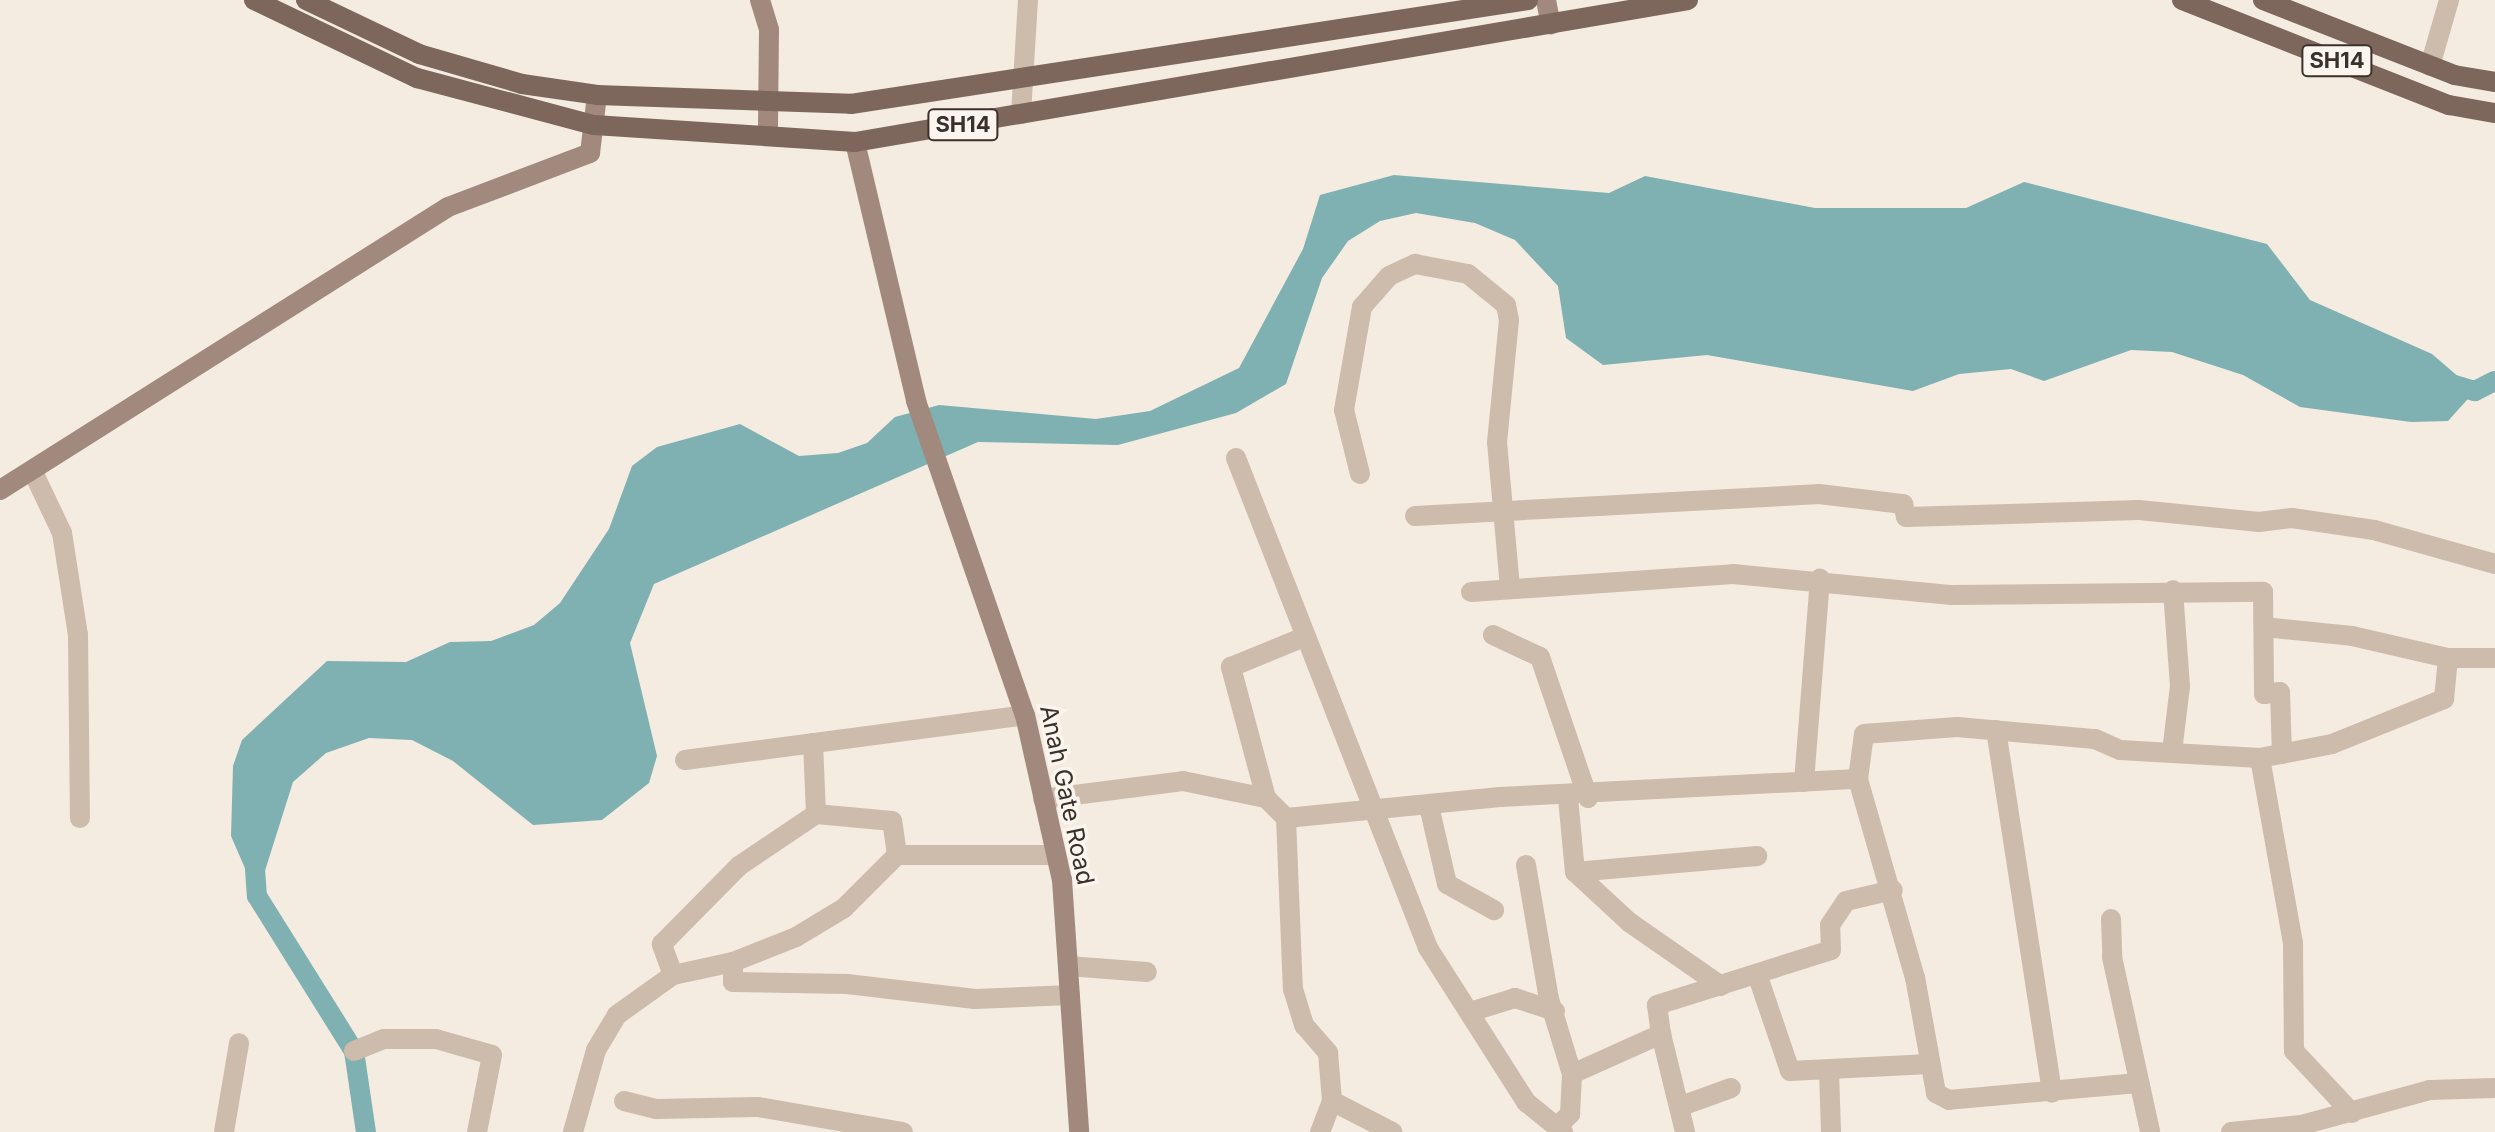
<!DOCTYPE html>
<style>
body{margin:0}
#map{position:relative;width:2495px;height:1132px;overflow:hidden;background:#f4ebe1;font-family:Inter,sans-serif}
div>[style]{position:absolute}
.water>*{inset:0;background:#7fb0b2}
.canal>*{height:20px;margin:-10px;padding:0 10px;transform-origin:10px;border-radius:10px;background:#7fb0b2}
.street>*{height:20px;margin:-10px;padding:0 10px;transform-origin:10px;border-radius:10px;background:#cdbbac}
.secondary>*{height:20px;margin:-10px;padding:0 10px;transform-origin:10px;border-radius:10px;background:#a18a7d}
.primary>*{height:20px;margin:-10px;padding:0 10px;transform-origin:10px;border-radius:10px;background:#7d675c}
span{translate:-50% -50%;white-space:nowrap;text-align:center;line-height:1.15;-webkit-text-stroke:7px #fbf5ee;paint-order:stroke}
.shield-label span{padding:2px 6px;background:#fbf5ee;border:2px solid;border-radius:6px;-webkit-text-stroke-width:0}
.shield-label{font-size:22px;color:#3b302b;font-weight:700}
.street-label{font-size:24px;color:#3b302b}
</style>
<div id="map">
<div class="water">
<div style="clip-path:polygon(1394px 175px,1609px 193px,1645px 176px,1815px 208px,1966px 208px,2024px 182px,2267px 244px,2310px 300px,2432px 354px,2475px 391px,2448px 421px,2411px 422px,2300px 407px,2243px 375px,2172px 352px,2131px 350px,2044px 381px,2011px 369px,1959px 374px,1913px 391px,1707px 355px,1603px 365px,1566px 338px,1558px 286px,1515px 240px,1475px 223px,1416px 213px,1380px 221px,1348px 241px,1322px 278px,1286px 384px,1236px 413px,1118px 445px,978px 442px,654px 584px,630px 643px,657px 756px,649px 783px,602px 820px,533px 825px,453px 761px,412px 740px,369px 738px,326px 753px,293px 782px,257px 896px,231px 836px,233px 766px,242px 740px,327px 661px,406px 662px,450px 642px,491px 641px,534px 625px,560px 603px,609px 529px,632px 466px,657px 447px,740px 424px,799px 456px,838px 453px,867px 443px,895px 417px,939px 405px,1096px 419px,1150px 411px,1239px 368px,1303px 249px,1320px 195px)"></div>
</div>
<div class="canal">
<div style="left:2448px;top:383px;width:28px;rotate:17deg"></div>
<div style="left:2475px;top:391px;width:22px;rotate:-27deg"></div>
<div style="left:255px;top:869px;width:27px;rotate:86deg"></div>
<div style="left:257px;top:896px;width:183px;rotate:58deg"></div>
<div style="left:354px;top:1051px;width:82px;rotate:81.6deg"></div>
</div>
<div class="street">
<div style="left:2430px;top:66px;width:69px;rotate:-73.9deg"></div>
<div style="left:1021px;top:114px;width:114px;rotate:-86.5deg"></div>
<div style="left:1236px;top:458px;width:526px;rotate:68.6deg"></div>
<div style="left:1428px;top:948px;width:183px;rotate:57.5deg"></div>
<div style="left:1526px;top:1102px;width:48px;rotate:39deg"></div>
<div style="left:34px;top:474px;width:65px;rotate:64.6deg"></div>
<div style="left:62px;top:533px;width:103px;rotate:81.1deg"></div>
<div style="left:78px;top:635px;width:183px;rotate:89.4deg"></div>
<div style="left:1360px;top:474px;width:66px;rotate:-104deg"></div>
<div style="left:1344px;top:410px;width:105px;rotate:-80.1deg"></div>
<div style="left:1362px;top:307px;width:41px;rotate:-48.9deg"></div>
<div style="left:1389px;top:276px;width:29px;rotate:-25deg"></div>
<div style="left:1415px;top:264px;width:54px;rotate:10.7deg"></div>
<div style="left:1468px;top:274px;width:49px;rotate:39.2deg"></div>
<div style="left:1506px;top:305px;width:15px;rotate:79deg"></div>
<div style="left:1509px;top:320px;width:123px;rotate:95.6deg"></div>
<div style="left:1497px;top:442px;width:146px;rotate:84.9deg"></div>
<div style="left:1415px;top:516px;width:405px;rotate:-3.1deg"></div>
<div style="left:1819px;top:494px;width:85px;rotate:6.8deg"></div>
<div style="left:1903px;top:504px;width:13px;rotate:77deg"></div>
<div style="left:1906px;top:517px;width:233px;rotate:-1.7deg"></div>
<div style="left:2139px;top:510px;width:121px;rotate:5.7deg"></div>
<div style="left:2259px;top:522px;width:33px;rotate:-7deg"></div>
<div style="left:2292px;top:518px;width:83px;rotate:8.3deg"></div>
<div style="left:2374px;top:530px;width:126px;rotate:15.7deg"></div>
<div style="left:1471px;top:592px;width:263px;rotate:-3.9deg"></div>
<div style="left:1733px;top:574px;width:220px;rotate:5.5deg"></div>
<div style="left:1952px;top:595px;width:311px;rotate:-0.6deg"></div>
<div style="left:2263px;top:592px;width:102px;rotate:89.4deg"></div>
<div style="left:2264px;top:694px;width:16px;rotate:-7deg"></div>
<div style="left:2280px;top:692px;width:62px;rotate:88.2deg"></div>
<div style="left:2264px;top:627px;width:88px;rotate:5.8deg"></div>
<div style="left:2352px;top:636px;width:98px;rotate:12.9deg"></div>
<div style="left:2448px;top:658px;width:47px"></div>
<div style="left:1493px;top:635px;width:52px;rotate:25.1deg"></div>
<div style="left:1540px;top:657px;width:149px;rotate:71.2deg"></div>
<div style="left:1996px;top:730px;width:367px;rotate:81.2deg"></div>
<div style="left:2172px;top:752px;width:66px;rotate:-83.1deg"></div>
<div style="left:2180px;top:686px;width:96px;rotate:-94.2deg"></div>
<div style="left:2260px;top:758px;width:189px;rotate:79.9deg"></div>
<div style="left:2293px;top:944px;width:107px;rotate:89.5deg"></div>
<div style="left:2294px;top:1051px;width:85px;rotate:46.9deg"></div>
<div style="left:685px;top:760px;width:343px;rotate:-7.5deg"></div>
<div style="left:1804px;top:782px;width:204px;rotate:-85.5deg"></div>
<div style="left:1266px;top:798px;width:136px;rotate:-105deg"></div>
<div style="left:1231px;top:667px;width:79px;rotate:-22.3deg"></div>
<div style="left:1568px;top:798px;width:74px;rotate:84.6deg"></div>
<div style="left:1575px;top:872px;width:74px;rotate:42.8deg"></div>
<div style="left:1629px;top:922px;width:112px;rotate:34.8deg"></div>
<div style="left:1043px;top:799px;width:141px;rotate:-7.3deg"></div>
<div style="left:1183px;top:781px;width:85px;rotate:11.6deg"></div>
<div style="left:1266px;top:798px;width:28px;rotate:45deg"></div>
<div style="left:1286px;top:818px;width:215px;rotate:-5.6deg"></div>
<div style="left:1500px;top:797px;width:358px;rotate:-2.9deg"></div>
<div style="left:1429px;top:806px;width:80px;rotate:77deg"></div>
<div style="left:1447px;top:884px;width:54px;rotate:29deg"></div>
<div style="left:1286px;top:818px;width:171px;rotate:87.7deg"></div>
<div style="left:1293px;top:989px;width:38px;rotate:73deg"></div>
<div style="left:1304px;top:1025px;width:37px;rotate:49deg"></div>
<div style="left:1328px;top:1053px;width:48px;rotate:85.2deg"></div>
<div style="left:1332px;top:1101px;width:33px;rotate:111deg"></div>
<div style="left:897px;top:855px;width:159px"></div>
<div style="left:1526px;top:865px;width:136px;rotate:80.3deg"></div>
<div style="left:1549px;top:999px;width:78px;rotate:73deg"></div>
<div style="left:1575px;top:872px;width:183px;rotate:-5deg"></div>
<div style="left:2111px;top:919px;width:38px;rotate:88deg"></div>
<div style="left:2112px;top:957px;width:179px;rotate:77.7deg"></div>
<div style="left:733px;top:962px;width:20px;rotate:90deg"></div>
<div style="left:733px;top:982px;width:114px;rotate:1deg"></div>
<div style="left:847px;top:984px;width:129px;rotate:6.7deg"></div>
<div style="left:975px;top:999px;width:95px;rotate:-2.4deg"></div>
<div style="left:1068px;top:966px;width:79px;rotate:4.3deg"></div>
<div style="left:1757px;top:974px;width:102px;rotate:71.2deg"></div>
<div style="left:1790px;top:1071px;width:140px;rotate:-2.9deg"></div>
<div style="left:673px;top:975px;width:33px;rotate:-110deg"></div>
<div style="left:662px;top:944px;width:110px;rotate:-45.4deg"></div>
<div style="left:739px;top:866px;width:93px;rotate:-34deg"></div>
<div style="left:816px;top:814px;width:71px;rotate:-92.4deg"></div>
<div style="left:1473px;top:1011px;width:44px;rotate:-17.2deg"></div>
<div style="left:1515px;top:998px;width:42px;rotate:18deg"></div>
<div style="left:1661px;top:1034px;width:101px;rotate:76.2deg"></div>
<div style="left:354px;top:1051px;width:32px;rotate:-22deg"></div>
<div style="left:384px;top:1039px;width:52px"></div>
<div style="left:436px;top:1039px;width:58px;rotate:15.9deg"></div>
<div style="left:492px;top:1055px;width:78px;rotate:101deg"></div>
<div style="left:1829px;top:1071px;width:61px;rotate:88.1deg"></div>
<div style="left:2138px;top:1083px;width:190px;rotate:174.9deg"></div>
<div style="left:1949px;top:1100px;width:15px;rotate:-152deg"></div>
<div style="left:1936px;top:1093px;width:117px;rotate:-100.3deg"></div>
<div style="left:1915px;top:978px;width:207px;rotate:-106deg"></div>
<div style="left:1858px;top:779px;width:45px;rotate:-82.4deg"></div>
<div style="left:1864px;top:734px;width:93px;rotate:-4.3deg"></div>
<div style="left:1957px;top:727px;width:139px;rotate:5deg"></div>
<div style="left:2095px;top:739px;width:27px;rotate:24deg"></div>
<div style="left:2120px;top:750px;width:140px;rotate:3.3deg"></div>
<div style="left:2260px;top:758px;width:73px;rotate:-11deg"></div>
<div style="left:2332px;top:744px;width:121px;rotate:-21.9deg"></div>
<div style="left:2444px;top:699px;width:41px;rotate:-84.4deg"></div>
<div style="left:624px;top:1101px;width:33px;rotate:14deg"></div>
<div style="left:656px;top:1109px;width:102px;rotate:-1.1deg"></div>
<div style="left:758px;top:1107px;width:147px;rotate:9.8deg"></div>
<div style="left:1332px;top:1101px;width:68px;rotate:27.3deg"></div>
<div style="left:1684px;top:1105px;width:50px;rotate:-19.9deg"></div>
<div style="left:1559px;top:1125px;width:16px;rotate:-45deg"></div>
<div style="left:1570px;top:1114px;width:40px;rotate:-87.1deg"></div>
<div style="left:1572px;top:1074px;width:98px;rotate:-24.2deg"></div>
<div style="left:1661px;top:1034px;width:29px;rotate:-98deg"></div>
<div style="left:1657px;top:1005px;width:182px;rotate:-17.5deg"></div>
<div style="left:1831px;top:950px;width:25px;rotate:-92deg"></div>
<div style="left:1830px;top:925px;width:29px;rotate:-56deg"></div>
<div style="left:1846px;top:901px;width:48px;rotate:-13.2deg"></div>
<div style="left:224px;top:1132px;width:90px;rotate:-80.4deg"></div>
<div style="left:573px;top:1132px;width:85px;rotate:-74.3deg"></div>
<div style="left:596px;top:1050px;width:41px;rotate:-59deg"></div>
<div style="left:617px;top:1015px;width:69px;rotate:-35.5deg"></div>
<div style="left:673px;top:975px;width:61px;rotate:-12.2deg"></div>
<div style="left:733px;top:962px;width:68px;rotate:-21.6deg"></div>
<div style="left:796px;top:937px;width:56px;rotate:-31.1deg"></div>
<div style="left:844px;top:908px;width:75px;rotate:-45deg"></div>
<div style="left:897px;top:855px;width:34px;rotate:-98deg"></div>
<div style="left:892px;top:821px;width:76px;rotate:-174.7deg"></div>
<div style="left:2231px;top:1132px;width:71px;rotate:-5.6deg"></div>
<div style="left:2302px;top:1125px;width:133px;rotate:-15.3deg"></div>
<div style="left:2430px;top:1090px;width:65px;rotate:-1.8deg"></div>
</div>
<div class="secondary">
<div style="left:760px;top:0;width:31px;rotate:73deg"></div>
<div style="left:769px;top:30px;width:103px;rotate:90.6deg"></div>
<div style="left:1546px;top:0;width:25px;rotate:79deg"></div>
<div style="left:855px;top:142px;width:266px;rotate:76.7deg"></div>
<div style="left:916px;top:401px;width:332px;rotate:70.9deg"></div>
<div style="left:1025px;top:715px;width:169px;rotate:77.4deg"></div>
<div style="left:1062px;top:880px;width:253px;rotate:86.1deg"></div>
<div style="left:0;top:490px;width:530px;rotate:-32.28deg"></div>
<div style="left:448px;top:207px;width:152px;rotate:-20.8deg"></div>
<div style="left:590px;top:153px;width:58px;rotate:-83.1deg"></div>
</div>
<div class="primary">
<div style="left:254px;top:0;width:181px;rotate:25.6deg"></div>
<div style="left:417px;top:78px;width:183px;rotate:14.9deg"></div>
<div style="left:594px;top:125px;width:262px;rotate:3.7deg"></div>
<div style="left:855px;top:142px;width:845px;rotate:-9.67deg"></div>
<div style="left:306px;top:0;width:125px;rotate:25.5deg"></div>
<div style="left:419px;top:54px;width:107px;rotate:16.2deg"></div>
<div style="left:522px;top:84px;width:76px;rotate:8.3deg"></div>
<div style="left:597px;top:95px;width:254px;rotate:2deg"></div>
<div style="left:851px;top:104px;width:685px;rotate:-8.73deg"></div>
<div style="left:2182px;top:0;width:287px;rotate:21.5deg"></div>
<div style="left:2449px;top:105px;width:47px;rotate:9.9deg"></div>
<div style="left:2263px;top:0;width:205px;rotate:21.4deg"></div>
<div style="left:2454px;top:75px;width:42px;rotate:9.7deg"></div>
</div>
<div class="shield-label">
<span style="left:2337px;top:61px">SH14</span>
<span style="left:963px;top:125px">SH14</span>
</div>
<div class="street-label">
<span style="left:1067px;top:795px;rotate:78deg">Anah Gate Road</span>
</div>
</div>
